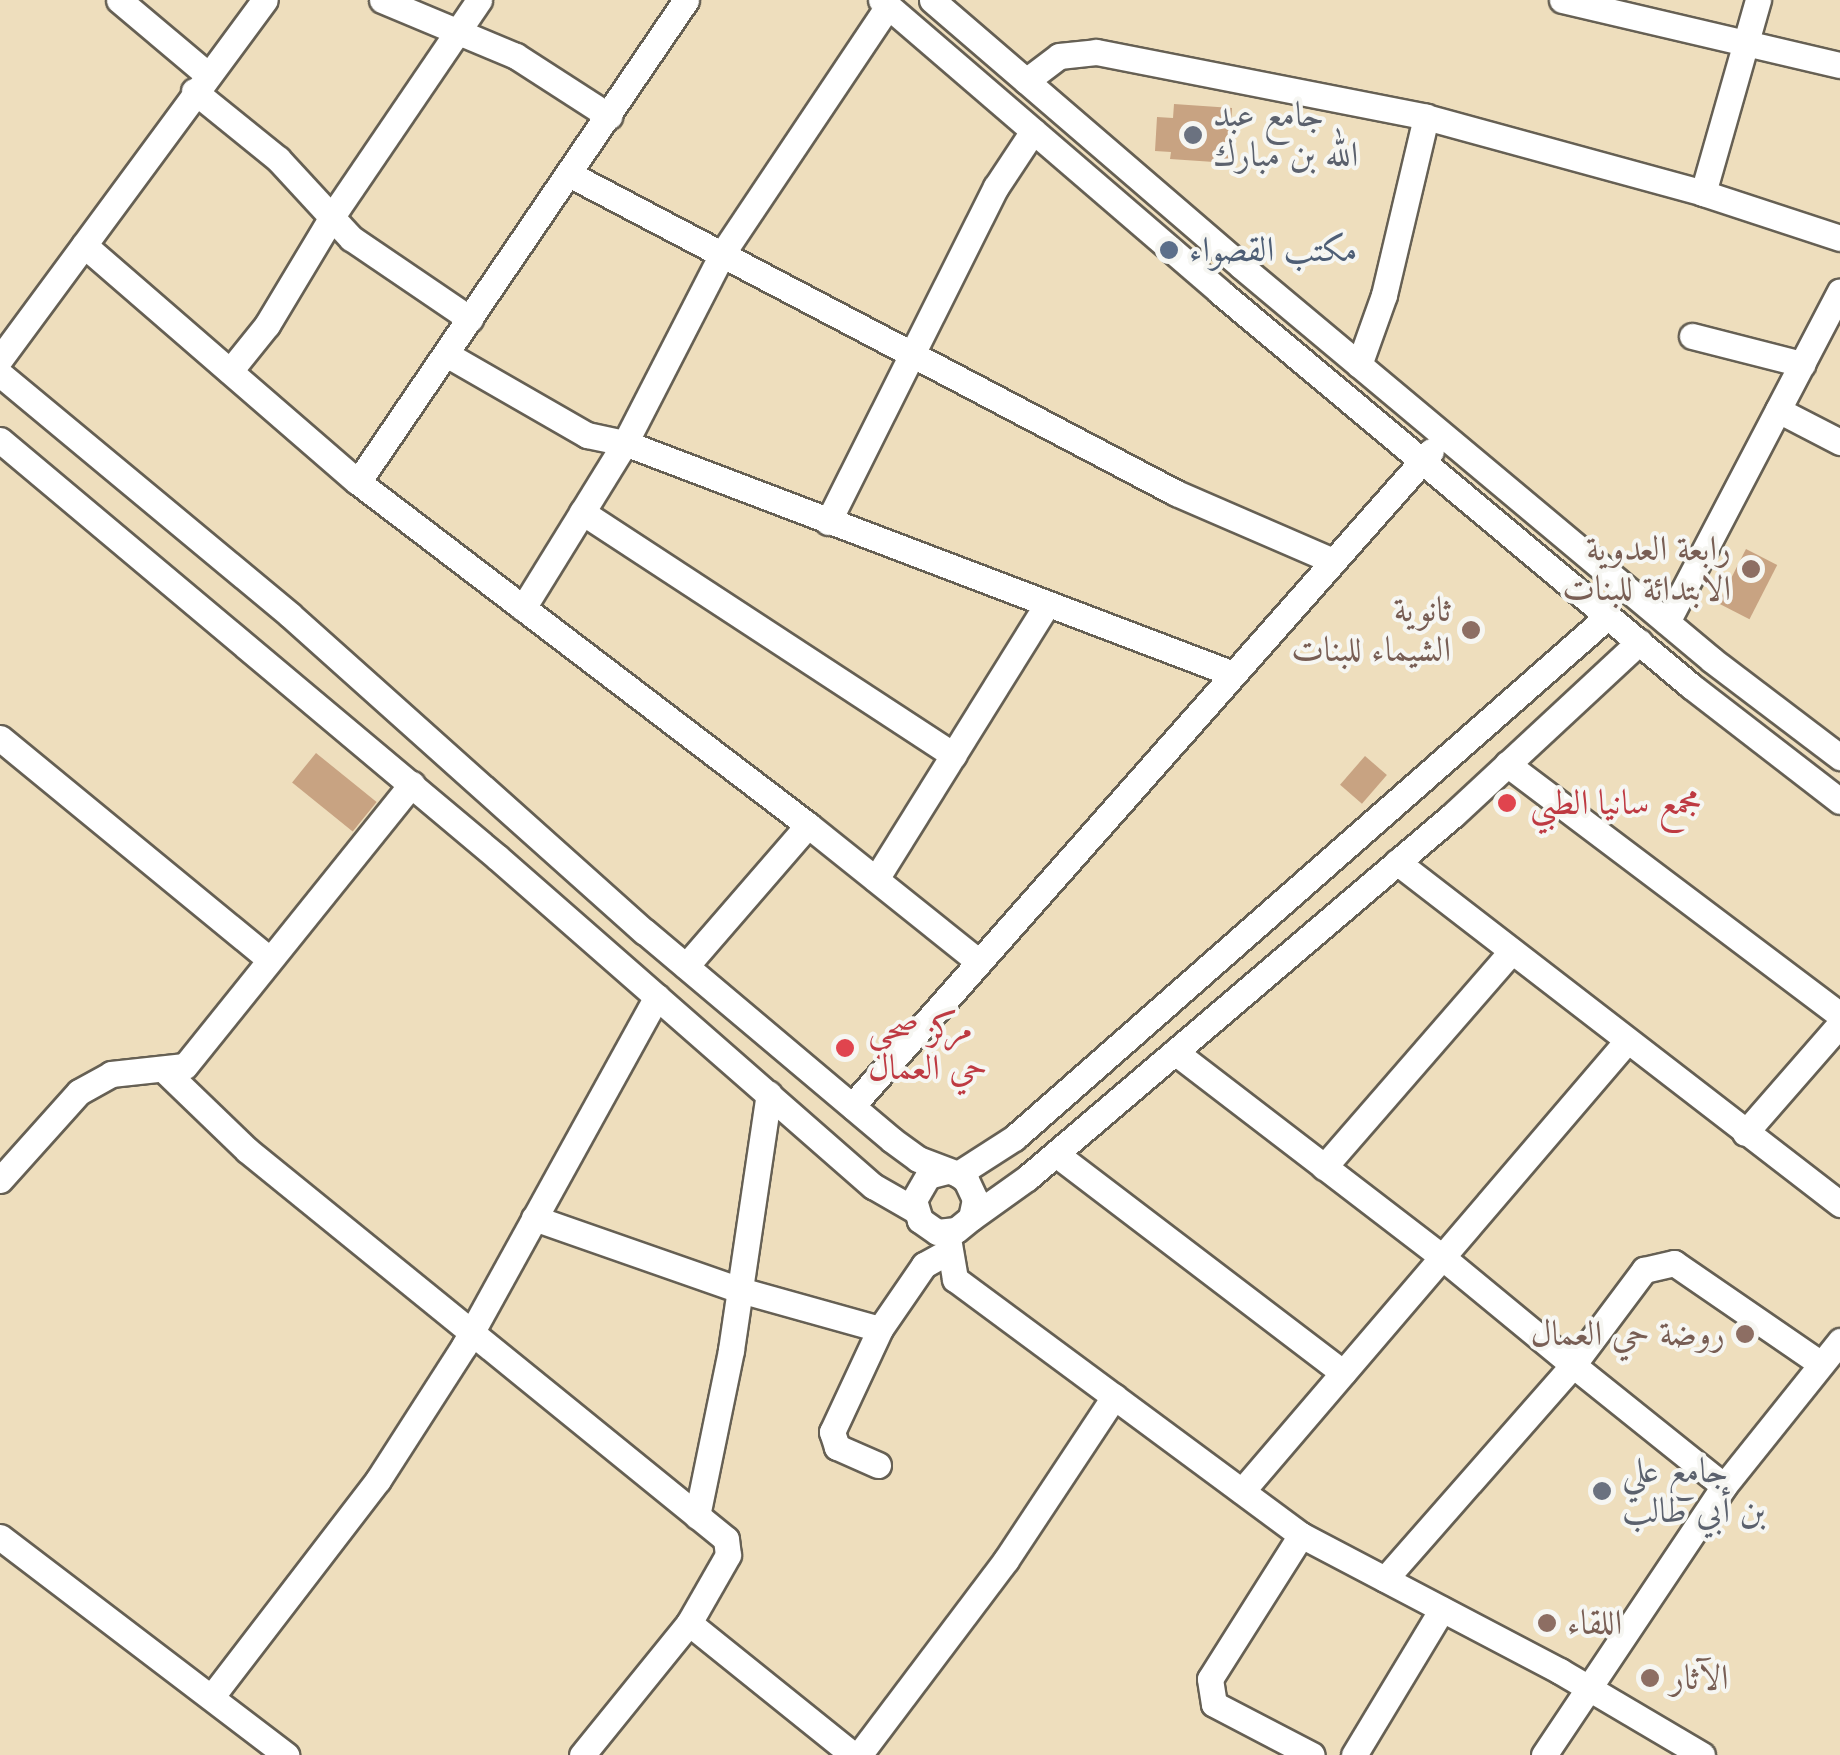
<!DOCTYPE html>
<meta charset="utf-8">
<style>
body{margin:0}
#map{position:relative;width:1840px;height:1755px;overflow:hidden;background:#eedebd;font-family:Cardo,Amiri,serif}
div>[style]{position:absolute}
.building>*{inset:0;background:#c8a382;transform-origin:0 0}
.roads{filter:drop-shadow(2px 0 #666054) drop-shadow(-2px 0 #666054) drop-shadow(0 2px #666054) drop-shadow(0 -2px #666054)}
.minor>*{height:25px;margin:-12.5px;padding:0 12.5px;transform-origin:12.5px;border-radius:12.5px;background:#fff}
.dots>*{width:28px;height:28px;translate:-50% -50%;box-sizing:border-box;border:5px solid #f6f6f2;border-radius:50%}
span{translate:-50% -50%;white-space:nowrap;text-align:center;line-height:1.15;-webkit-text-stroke:8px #f6f6f2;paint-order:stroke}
.worship-label{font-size:35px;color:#5b616d}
.left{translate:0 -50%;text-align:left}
.service-label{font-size:35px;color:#4e5e75}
.education-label{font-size:35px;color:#785e54}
.right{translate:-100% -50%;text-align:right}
.health-label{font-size:35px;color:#be3a42}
</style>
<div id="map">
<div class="building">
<div style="clip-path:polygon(1174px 104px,1232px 108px,1229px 163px,1170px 159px,1171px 152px,1155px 151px,1157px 117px,1173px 118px)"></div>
<div style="left:1746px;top:549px;width:35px;height:61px;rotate:27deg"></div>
<div style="left:316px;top:753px;width:78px;height:38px;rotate:39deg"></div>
<div style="left:1365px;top:756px;width:29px;height:38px;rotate:41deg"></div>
</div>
<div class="roads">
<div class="minor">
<div style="left:119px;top:0;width:115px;rotate:40.1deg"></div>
<div style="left:382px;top:0;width:145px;rotate:22.7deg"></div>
<div style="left:516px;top:56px;width:111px;rotate:32.8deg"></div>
<div style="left:881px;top:0;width:447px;rotate:40.7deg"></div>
<div style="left:1220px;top:292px;width:614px;rotate:39.91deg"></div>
<div style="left:1691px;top:686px;width:188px;rotate:37.7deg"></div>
<div style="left:932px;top:0;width:408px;rotate:40.7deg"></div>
<div style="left:1241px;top:266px;width:614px;rotate:39.91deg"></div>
<div style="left:1712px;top:660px;width:161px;rotate:37.2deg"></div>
<div style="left:1562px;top:0;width:285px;rotate:13.2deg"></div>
<div style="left:1026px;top:81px;width:41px;rotate:-37.1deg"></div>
<div style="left:1059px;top:56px;width:37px;rotate:-6deg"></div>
<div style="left:1096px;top:52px;width:336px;rotate:11.1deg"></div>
<div style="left:1426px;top:117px;width:287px;rotate:15.3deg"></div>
<div style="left:1703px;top:193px;width:144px;rotate:18.2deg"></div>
<div style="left:194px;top:91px;width:108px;rotate:39deg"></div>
<div style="left:278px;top:159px;width:108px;rotate:47.3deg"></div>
<div style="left:351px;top:238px;width:144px;rotate:34.2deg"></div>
<div style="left:569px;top:174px;width:686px;rotate:27.72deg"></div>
<div style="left:1176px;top:493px;width:171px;rotate:23.4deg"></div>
<div style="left:1703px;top:193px;width:201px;rotate:-74.1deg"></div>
<div style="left:84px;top:245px;width:362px;rotate:40.9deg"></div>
<div style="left:358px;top:482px;width:566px;rotate:37.32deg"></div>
<div style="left:808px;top:825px;width:219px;rotate:38.7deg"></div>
<div style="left:1692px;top:336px;width:114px;rotate:14.3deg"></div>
<div style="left:446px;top:354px;width:163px;rotate:29.9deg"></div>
<div style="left:587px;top:435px;width:39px;rotate:12deg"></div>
<div style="left:625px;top:443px;width:650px;rotate:20.8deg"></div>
<div style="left:0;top:359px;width:446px;rotate:-53.6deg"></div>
<div style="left:1359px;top:365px;width:74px;rotate:-70.3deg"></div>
<div style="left:1384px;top:295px;width:183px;rotate:-76.7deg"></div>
<div style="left:230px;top:371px;width:59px;rotate:-51.2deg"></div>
<div style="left:267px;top:325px;width:128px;rotate:-59deg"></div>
<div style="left:333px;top:215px;width:260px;rotate:-55.8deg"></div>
<div style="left:0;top:374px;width:377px;rotate:39.7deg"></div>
<div style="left:290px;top:615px;width:475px;rotate:41.8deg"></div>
<div style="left:644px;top:931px;width:324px;rotate:40.1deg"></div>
<div style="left:892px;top:1140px;width:32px;rotate:36deg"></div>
<div style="left:918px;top:1159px;width:43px;rotate:20.6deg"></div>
<div style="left:958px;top:1174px;width:10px;rotate:37deg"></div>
<div style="left:966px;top:1180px;width:21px;rotate:65deg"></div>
<div style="left:975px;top:1199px;width:19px;rotate:102deg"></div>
<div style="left:971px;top:1218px;width:19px;rotate:141deg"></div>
<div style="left:956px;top:1230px;width:19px;rotate:174deg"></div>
<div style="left:937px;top:1232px;width:21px;rotate:-145deg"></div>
<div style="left:920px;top:1220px;width:21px;rotate:-107deg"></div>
<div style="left:914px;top:1200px;width:28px;rotate:-60deg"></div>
<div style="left:928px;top:1176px;width:20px;rotate:-15deg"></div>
<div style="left:1778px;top:410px;width:70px;rotate:27.3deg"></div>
<div style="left:0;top:440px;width:649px;rotate:40deg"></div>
<div style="left:497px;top:857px;width:500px;rotate:41.2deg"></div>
<div style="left:873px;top:1186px;width:48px;rotate:29.7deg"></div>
<div style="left:358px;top:482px;width:583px;rotate:-55.76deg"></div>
<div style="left:582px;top:512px;width:444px;rotate:33.2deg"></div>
<div style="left:828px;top:522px;width:375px;rotate:-63.4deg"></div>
<div style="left:996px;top:187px;width:67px;rotate:-56.5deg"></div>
<div style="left:523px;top:608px;width:194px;rotate:-58.3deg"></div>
<div style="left:625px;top:443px;width:212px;rotate:-62.8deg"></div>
<div style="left:722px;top:254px;width:298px;rotate:-56.2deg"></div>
<div style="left:1667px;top:622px;width:373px;rotate:-62.4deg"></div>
<div style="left:0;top:738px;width:348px;rotate:39.4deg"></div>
<div style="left:1507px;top:764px;width:417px;rotate:37deg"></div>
<div style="left:1397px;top:862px;width:560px;rotate:37.67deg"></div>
<div style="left:876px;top:879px;width:324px;rotate:-58.1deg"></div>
<div style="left:686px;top:966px;width:186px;rotate:-49.1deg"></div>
<div style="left:1175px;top:1052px;width:337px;rotate:37.5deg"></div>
<div style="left:1442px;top:1257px;width:170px;rotate:39.5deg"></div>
<div style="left:1573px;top:1365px;width:119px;rotate:-53.2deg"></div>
<div style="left:1644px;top:1270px;width:31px;rotate:-13deg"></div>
<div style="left:1674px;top:1263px;width:178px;rotate:34.5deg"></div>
<div style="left:164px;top:1070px;width:115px;rotate:43.9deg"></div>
<div style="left:247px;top:1150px;width:617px;rotate:39.08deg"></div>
<div style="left:726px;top:1539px;width:16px;rotate:83deg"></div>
<div style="left:728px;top:1555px;width:78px;rotate:119.8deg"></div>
<div style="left:689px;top:1623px;width:170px;rotate:129deg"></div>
<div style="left:852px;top:1106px;width:874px;rotate:-48.52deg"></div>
<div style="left:1745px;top:1133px;width:145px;rotate:-48.9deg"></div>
<div style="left:1056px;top:1154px;width:361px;rotate:37.3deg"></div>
<div style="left:1324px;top:1167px;width:286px;rotate:-49deg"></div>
<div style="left:958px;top:1174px;width:67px;rotate:-32.7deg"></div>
<div style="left:1014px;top:1138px;width:791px;rotate:-41.31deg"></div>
<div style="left:0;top:1180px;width:118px;rotate:-48.1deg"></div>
<div style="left:79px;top:1092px;width:37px;rotate:-29deg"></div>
<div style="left:111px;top:1074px;width:74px;rotate:-6.2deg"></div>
<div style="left:185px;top:1066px;width:362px;rotate:-51.2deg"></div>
<div style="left:534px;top:1218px;width:218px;rotate:19.3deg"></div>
<div style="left:740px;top:1290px;width:145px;rotate:15.6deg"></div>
<div style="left:880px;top:1329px;width:78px;rotate:-55.5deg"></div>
<div style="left:924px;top:1265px;width:26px;rotate:-29deg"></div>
<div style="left:971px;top:1218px;width:69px;rotate:-35.5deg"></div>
<div style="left:1027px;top:1178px;width:561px;rotate:-40.45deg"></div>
<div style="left:1454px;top:814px;width:253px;rotate:-42.9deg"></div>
<div style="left:947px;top:1232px;width:48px;rotate:80.3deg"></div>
<div style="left:955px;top:1279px;width:430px;rotate:36.5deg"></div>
<div style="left:1301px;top:1535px;width:293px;rotate:27.7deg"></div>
<div style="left:1560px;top:1671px;width:165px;rotate:30.6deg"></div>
<div style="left:878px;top:1465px;width:45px;rotate:-156.3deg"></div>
<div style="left:837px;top:1447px;width:16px;rotate:-108deg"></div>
<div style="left:832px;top:1432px;width:114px;rotate:-65deg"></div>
<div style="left:1242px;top:1491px;width:592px;rotate:-49.45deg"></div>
<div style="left:697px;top:1516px;width:169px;rotate:-78.4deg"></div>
<div style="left:731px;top:1350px;width:259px;rotate:-81.6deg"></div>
<div style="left:1301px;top:1535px;width:170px;rotate:122.3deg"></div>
<div style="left:1210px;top:1679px;width:25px;rotate:81deg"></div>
<div style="left:1214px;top:1704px;width:110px;rotate:27.5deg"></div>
<div style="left:0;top:1537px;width:360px;rotate:37.3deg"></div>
<div style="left:1385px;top:1579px;width:285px;rotate:-48.7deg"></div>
<div style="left:1573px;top:1365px;width:193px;rotate:38.7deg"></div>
<div style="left:689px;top:1623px;width:211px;rotate:38.8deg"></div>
<div style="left:213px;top:1695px;width:271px;rotate:-52.5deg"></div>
<div style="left:378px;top:1480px;width:159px;rotate:-57.3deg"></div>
<div style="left:464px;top:1346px;width:399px;rotate:-61.1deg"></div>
<div style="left:859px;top:1755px;width:244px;rotate:-53deg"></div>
<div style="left:1006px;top:1560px;width:196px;rotate:-56.5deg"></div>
<div style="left:1354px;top:1755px;width:170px;rotate:-58.9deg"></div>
<div style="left:1544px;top:1755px;width:324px;rotate:-56.2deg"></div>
<div style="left:1724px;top:1486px;width:186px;rotate:-51.3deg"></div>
</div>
</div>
<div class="dots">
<div style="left:1193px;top:135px;background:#6b7280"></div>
<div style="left:1169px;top:250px;background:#5c6f8a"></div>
<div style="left:1751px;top:569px;background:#8d6e63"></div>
<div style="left:1471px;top:630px;background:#8d6e63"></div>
<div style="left:1507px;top:803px;background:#e0444e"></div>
<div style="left:845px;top:1048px;background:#e0444e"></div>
<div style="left:1745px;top:1334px;background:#8d6e63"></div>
<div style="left:1602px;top:1491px;background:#6b7280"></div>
<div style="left:1547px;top:1623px;background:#8d6e63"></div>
<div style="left:1650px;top:1678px;background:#8d6e63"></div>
</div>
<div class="worship-label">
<span class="left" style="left:1213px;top:135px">جامع عبد<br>الله بن مبارك</span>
<span class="left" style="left:1622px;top:1491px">جامع علي<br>بن أبي طالب</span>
</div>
<div class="service-label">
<span class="left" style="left:1189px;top:250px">مكتب القصواء</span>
</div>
<div class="education-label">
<span class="right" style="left:1731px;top:569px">رابعة العدوية<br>الابتدائة للبنات</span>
<span class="right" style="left:1451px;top:630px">ثانوية<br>الشيماء للبنات</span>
<span class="right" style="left:1725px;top:1334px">روضة حي العمال</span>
<span class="left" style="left:1567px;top:1623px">اللقاء</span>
<span class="left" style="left:1670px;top:1678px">الآثار</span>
</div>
<div class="health-label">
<span class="left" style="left:1530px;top:803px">مجمع سانيا الطبي</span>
<span class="left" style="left:868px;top:1048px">مركز صحي<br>حي العمال</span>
</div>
</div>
